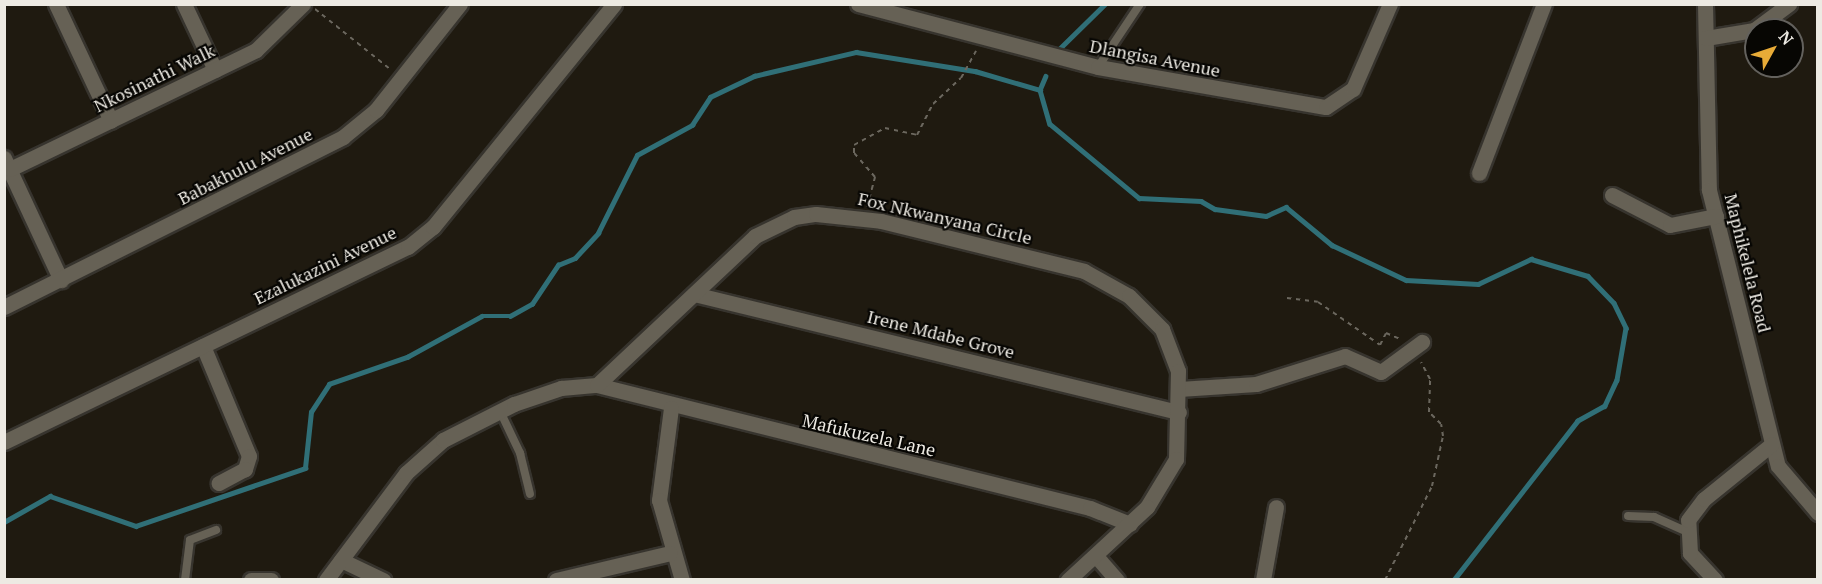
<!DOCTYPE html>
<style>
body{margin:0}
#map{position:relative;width:1822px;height:584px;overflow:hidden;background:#1f1a10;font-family:"PT Serif",serif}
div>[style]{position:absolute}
.stream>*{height:4.5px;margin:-2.25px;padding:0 2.25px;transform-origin:2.25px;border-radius:2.25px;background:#306f77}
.path>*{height:2px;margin-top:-1px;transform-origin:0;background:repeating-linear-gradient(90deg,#6b675e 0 4.5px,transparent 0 9px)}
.roads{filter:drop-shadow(2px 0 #37342e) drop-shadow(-2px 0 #37342e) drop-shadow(0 2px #37342e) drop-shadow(0 -2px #37342e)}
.lane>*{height:8px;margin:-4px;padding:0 4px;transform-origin:4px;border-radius:4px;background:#666155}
.street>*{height:15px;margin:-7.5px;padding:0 7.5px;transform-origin:7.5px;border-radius:7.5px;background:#666155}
span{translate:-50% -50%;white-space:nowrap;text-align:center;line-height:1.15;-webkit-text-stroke:4.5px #070603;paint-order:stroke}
.street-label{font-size:18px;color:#edeae3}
.frame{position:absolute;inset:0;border:6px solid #edeae3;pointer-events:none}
.north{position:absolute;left:1744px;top:18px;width:60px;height:60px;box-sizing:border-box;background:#070603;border:2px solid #63615d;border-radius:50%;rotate:50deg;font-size:16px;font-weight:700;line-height:24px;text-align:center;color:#edeae3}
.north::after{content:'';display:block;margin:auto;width:21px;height:27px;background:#e8ab37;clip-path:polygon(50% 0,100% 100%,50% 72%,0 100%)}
</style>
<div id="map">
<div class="stream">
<div style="left:1056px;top:52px;width:69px;rotate:-44.4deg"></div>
<div style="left:1046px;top:76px;width:15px;rotate:113deg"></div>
<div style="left:1040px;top:90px;width:35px;rotate:74deg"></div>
<div style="left:1050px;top:124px;width:116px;rotate:39.7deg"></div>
<div style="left:1139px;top:198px;width:62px;rotate:2.8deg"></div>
<div style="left:1201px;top:201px;width:16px;rotate:30deg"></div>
<div style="left:1215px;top:209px;width:51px;rotate:7.8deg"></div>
<div style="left:1266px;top:216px;width:22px;rotate:-24deg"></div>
<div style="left:1286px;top:207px;width:60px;rotate:39.6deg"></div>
<div style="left:1332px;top:245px;width:82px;rotate:25.3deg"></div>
<div style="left:1406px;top:280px;width:72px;rotate:3.2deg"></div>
<div style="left:1478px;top:284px;width:59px;rotate:-25.3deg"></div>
<div style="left:1531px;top:259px;width:59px;rotate:16.6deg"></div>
<div style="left:1588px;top:276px;width:37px;rotate:46deg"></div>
<div style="left:1614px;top:303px;width:28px;rotate:64deg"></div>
<div style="left:1626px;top:328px;width:53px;rotate:99.8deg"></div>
<div style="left:1617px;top:380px;width:29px;rotate:115deg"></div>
<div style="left:1605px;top:406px;width:31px;rotate:151deg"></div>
<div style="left:1578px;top:421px;width:202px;rotate:127.9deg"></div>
<div style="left:4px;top:522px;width:53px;rotate:-29.5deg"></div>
<div style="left:50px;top:496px;width:91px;rotate:19.2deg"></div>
<div style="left:136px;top:526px;width:179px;rotate:-18.9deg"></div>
<div style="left:305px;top:468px;width:56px;rotate:-83.9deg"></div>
<div style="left:311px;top:412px;width:33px;rotate:-57deg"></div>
<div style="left:329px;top:384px;width:83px;rotate:-19.1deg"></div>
<div style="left:407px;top:357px;width:85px;rotate:-28.7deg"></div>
<div style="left:482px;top:316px;width:28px"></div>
<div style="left:510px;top:316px;width:25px;rotate:-29deg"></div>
<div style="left:532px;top:304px;width:47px;rotate:-56.3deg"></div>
<div style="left:558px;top:265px;width:18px;rotate:-22deg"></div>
<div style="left:575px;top:258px;width:34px;rotate:-47deg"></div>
<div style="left:598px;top:233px;width:87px;rotate:-63.4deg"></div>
<div style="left:637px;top:155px;width:63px;rotate:-28.6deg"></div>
<div style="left:692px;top:125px;width:33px;rotate:-57deg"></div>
<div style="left:710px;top:97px;width:49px;rotate:-25.5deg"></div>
<div style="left:754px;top:76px;width:105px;rotate:-13.2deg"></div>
<div style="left:856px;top:52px;width:121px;rotate:9.1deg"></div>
<div style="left:975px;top:71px;width:68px;rotate:16.3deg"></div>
</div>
<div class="path">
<div style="left:315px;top:9px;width:96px;rotate:38.7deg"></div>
<div style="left:867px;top:207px;width:31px;rotate:-75deg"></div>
<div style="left:875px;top:177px;width:32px;rotate:-131deg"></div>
<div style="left:854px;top:153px;width:8px;rotate:-90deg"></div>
<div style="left:854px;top:145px;width:35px;rotate:-29deg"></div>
<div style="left:885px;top:128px;width:33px;rotate:12deg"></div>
<div style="left:917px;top:135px;width:35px;rotate:-63deg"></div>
<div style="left:933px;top:104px;width:38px;rotate:-43deg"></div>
<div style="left:961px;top:78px;width:31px;rotate:-61deg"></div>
<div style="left:1287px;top:298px;width:31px;rotate:7deg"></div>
<div style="left:1318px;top:302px;width:75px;rotate:34.7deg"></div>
<div style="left:1380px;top:345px;width:13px;rotate:-63deg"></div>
<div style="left:1386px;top:333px;width:15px;rotate:23deg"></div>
<div style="left:1385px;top:580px;width:105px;rotate:-63.4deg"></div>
<div style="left:1432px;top:486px;width:51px;rotate:-77.6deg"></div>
<div style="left:1443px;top:436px;width:12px;rotate:-99deg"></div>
<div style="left:1441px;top:424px;width:17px;rotate:-135deg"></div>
<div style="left:1429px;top:412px;width:33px;rotate:-88deg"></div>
<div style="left:1430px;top:379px;width:19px;rotate:-118deg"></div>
</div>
<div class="roads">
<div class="lane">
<div style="left:1098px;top:67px;width:76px;rotate:-56.3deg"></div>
<div style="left:500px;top:411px;width:47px;rotate:64.5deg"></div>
<div style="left:520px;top:453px;width:42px;rotate:76.3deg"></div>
<div style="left:1628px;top:516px;width:26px;rotate:2deg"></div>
<div style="left:1654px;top:517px;width:35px;rotate:24deg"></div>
<div style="left:185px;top:580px;width:40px;rotate:-82.9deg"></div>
<div style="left:190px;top:540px;width:28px;rotate:-21deg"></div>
</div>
<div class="street">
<div style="left:56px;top:4px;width:129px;rotate:64.8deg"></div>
<div style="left:184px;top:4px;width:73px;rotate:64.8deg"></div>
<div style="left:858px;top:4px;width:248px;rotate:14.7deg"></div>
<div style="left:1098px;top:67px;width:231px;rotate:10deg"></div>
<div style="left:1326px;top:107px;width:32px;rotate:-34deg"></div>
<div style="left:1353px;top:89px;width:93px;rotate:-66.5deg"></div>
<div style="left:1705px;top:4px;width:186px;rotate:88.8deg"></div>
<div style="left:1709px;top:190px;width:284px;rotate:76deg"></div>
<div style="left:1778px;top:466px;width:62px;rotate:49.6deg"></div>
<div style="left:1706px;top:38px;width:49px;rotate:-9.5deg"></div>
<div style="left:1754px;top:30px;width:44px;rotate:-36.6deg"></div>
<div style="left:4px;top:158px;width:135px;rotate:65deg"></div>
<div style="left:10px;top:169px;width:273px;rotate:-25.8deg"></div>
<div style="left:256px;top:50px;width:66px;rotate:-44.4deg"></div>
<div style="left:1479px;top:173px;width:181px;rotate:-69deg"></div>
<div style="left:1612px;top:195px;width:65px;rotate:27.3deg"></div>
<div style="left:1670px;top:225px;width:47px;rotate:-11.1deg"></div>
<div style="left:694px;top:294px;width:499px;rotate:13.7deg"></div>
<div style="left:4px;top:307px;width:379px;rotate:-26.6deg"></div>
<div style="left:343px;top:137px;width:43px;rotate:-39.3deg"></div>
<div style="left:376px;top:110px;width:135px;rotate:-51.6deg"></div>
<div style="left:203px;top:346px;width:119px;rotate:67.3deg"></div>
<div style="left:249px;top:456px;width:14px;rotate:107deg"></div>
<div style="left:245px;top:469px;width:30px;rotate:152deg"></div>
<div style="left:597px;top:385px;width:508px;rotate:14.01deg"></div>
<div style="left:1090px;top:508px;width:43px;rotate:21.8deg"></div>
<div style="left:1179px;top:389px;width:77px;rotate:-3.7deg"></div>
<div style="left:1256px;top:384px;width:93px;rotate:-17.5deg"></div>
<div style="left:1345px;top:356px;width:39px;rotate:24deg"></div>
<div style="left:1381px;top:372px;width:51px;rotate:-36.2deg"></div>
<div style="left:671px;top:408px;width:93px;rotate:97.4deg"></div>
<div style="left:659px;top:500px;width:83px;rotate:74deg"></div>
<div style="left:4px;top:442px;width:449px;rotate:-25.8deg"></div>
<div style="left:408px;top:247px;width:32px;rotate:-39deg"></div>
<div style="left:433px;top:227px;width:287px;rotate:-50.9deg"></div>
<div style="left:1096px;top:556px;width:32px;rotate:49deg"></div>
<div style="left:341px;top:560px;width:47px;rotate:25.5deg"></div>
<div style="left:251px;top:580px;width:20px"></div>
<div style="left:326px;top:580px;width:134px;rotate:-53.2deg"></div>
<div style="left:406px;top:473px;width:50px;rotate:-41.7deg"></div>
<div style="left:443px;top:440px;width:80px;rotate:-26.9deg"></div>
<div style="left:514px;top:404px;width:50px;rotate:-18.8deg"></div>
<div style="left:561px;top:388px;width:36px;rotate:-5deg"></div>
<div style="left:597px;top:385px;width:217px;rotate:-43.3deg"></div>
<div style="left:755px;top:236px;width:43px;rotate:-26deg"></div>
<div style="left:794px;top:217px;width:22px;rotate:-8deg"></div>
<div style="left:816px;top:214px;width:65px;rotate:6.1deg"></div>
<div style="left:881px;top:221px;width:209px;rotate:13.8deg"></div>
<div style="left:1084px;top:271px;width:51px;rotate:29.1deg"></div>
<div style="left:1129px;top:296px;width:47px;rotate:45deg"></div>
<div style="left:1162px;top:329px;width:45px;rotate:69.1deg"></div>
<div style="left:1178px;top:371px;width:88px;rotate:91.3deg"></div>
<div style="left:1176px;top:459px;width:56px;rotate:121.1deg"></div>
<div style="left:1147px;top:507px;width:108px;rotate:137.3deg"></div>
<div style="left:556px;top:580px;width:117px;rotate:-13.3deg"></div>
<div style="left:1263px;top:580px;width:74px;rotate:-79.9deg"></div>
<div style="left:1715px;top:580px;width:37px;rotate:-133deg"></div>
<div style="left:1690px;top:553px;width:33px;rotate:-93deg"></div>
<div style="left:1688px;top:520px;width:26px;rotate:-53deg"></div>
<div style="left:1704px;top:499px;width:87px;rotate:-39deg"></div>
</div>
</div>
<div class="street-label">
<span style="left:1155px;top:58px;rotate:11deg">Dlangisa Avenue</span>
<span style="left:154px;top:78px;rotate:-26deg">Nkosinathi Walk</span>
<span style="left:245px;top:166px;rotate:-27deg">Babakhulu Avenue</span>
<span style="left:945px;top:218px;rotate:13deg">Fox Nkwanyana Circle</span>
<span style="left:1748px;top:263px;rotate:76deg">Maphikelela Road</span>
<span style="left:325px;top:265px;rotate:-26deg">Ezalukazini Avenue</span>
<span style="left:941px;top:334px;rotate:14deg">Irene Mdabe Grove</span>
<span style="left:869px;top:435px;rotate:13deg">Mafukuzela Lane</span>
</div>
<div class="frame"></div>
<div class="north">N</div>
</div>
